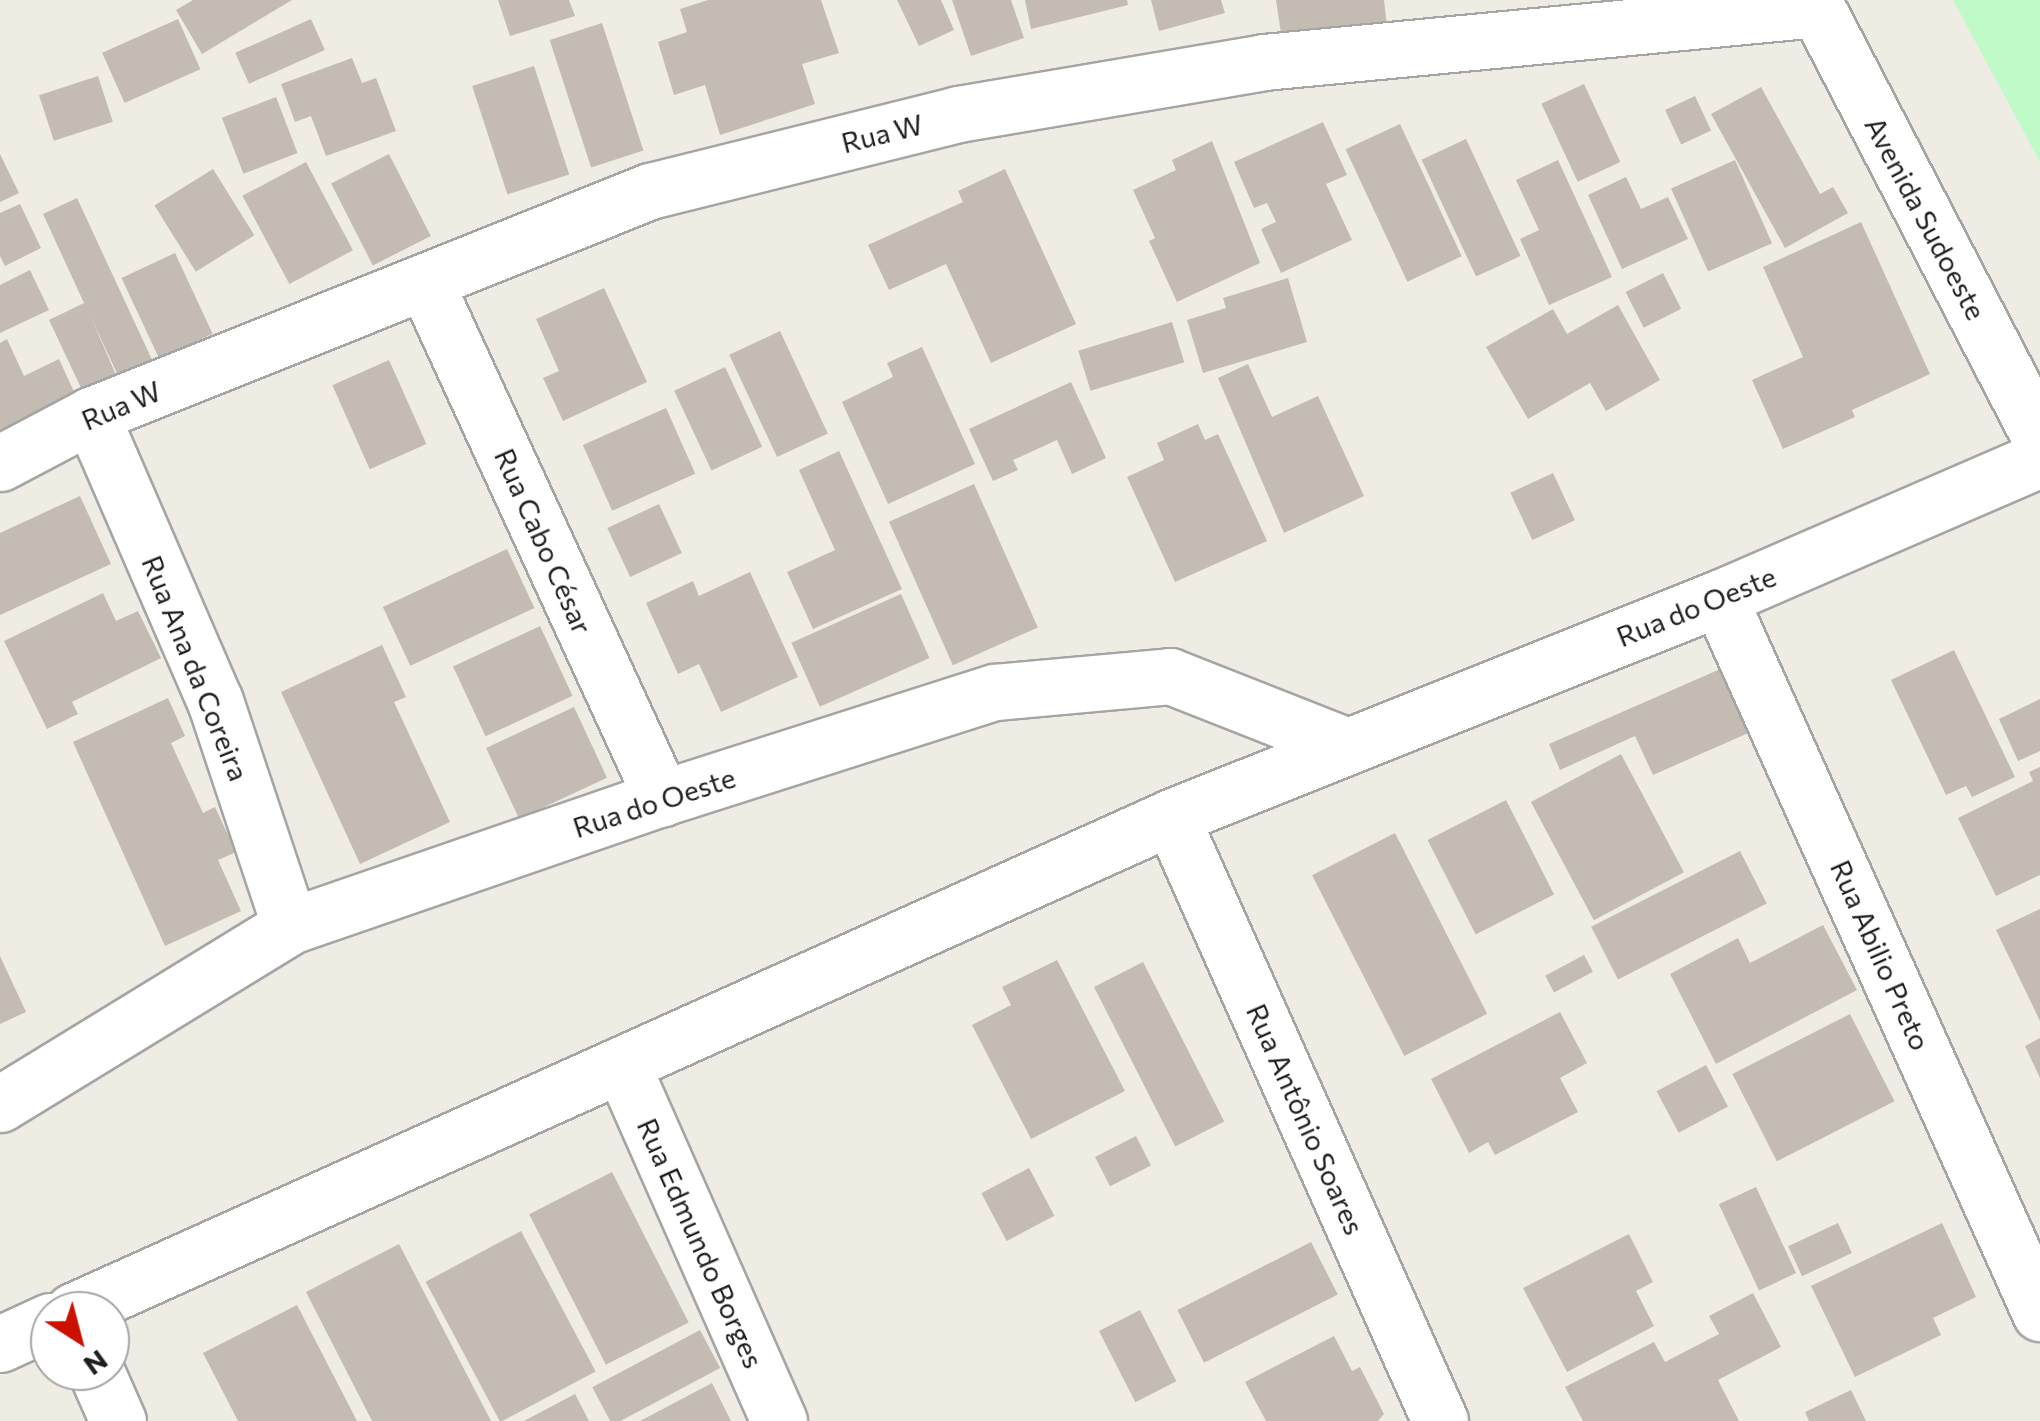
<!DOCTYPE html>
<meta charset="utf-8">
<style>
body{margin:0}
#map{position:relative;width:2040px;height:1421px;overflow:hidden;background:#efece3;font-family:Commissioner,sans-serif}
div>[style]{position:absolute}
.park>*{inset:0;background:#bffac8}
.building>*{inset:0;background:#c4bcb3;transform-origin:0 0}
.roads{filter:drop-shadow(2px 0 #a5a5a5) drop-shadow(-2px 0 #a5a5a5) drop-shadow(0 2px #a5a5a5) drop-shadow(0 -2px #a5a5a5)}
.minor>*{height:55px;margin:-27.5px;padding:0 27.5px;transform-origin:27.5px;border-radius:27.5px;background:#fff}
span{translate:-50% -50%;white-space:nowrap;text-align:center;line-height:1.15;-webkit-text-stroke:10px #fff;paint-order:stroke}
.street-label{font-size:28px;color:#1e1e1e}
.north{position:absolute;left:30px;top:1291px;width:100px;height:100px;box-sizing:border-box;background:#fff;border:2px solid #a5a5a5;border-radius:50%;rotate:144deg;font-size:28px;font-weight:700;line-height:40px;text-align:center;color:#1e1e1e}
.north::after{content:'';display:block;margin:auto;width:35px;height:45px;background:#cb1000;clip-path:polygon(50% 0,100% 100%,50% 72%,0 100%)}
</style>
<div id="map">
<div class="park">
<div style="clip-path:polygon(1953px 0,2040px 0,2040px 162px)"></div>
</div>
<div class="building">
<div style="clip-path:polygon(193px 0,292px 0,202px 54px,176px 10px)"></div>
<div style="clip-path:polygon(498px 0,569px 0,575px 16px,510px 36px)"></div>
<div style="clip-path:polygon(708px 0,821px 0,839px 53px,802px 64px,815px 104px,720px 135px,705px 85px,674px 95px,658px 42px,687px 32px,680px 9px)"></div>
<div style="clip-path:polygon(897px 0,941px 0,954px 30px,919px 46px)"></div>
<div style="clip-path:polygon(952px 0,1011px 0,1024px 38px,971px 56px)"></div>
<div style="clip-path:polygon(1025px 0,1127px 0,1128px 5px,1031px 29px)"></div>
<div style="clip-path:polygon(1151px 0,1221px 0,1225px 13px,1159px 31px)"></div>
<div style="clip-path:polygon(1276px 0,1384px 0,1387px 26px,1282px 40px)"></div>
<div style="left:178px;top:19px;width:55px;height:83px;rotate:66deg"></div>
<div style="left:311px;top:19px;width:34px;height:83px;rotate:66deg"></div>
<div style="left:602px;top:23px;width:134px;height:55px;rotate:72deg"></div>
<div style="clip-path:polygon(352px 58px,362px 83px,376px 78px,396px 131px,326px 156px,311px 116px,295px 122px,281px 84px)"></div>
<div style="left:534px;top:66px;width:114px;height:65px;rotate:72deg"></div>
<div style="left:98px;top:76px;width:48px;height:62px;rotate:72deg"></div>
<div style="left:1584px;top:84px;width:86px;height:47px;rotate:65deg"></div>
<div style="clip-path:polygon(1761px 87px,1820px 194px,1833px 187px,1848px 213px,1785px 248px,1711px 114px)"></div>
<div style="left:1695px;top:96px;width:38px;height:33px;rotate:65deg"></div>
<div style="left:276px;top:97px;width:60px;height:58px;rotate:69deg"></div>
<div style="clip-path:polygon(1323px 122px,1347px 175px,1326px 184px,1352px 240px,1281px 273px,1261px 229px,1276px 222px,1267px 203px,1254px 208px,1234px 162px)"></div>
<div style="left:1400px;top:124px;width:146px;height:60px;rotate:65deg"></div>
<div style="left:1466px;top:139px;width:129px;height:49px;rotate:65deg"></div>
<div style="clip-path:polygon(1212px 141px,1260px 263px,1177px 302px,1149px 241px,1155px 238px,1133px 190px,1176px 170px,1172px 160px)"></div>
<div style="clip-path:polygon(0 154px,19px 193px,0 202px)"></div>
<div style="left:389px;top:154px;width:92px;height:65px;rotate:63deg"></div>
<div style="clip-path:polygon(1558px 160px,1612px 277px,1549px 305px,1520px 239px,1539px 230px,1516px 180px)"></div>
<div style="left:1735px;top:160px;width:91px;height:70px;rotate:66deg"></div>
<div style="left:306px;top:162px;width:100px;height:72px;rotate:62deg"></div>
<div style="left:213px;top:169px;width:78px;height:69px;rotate:58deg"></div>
<div style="clip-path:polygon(1005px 169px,1076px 324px,991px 363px,946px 264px,889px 290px,868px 245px,963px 202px,958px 191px)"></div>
<div style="clip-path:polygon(1626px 177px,1641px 209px,1668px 197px,1688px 239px,1622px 269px,1588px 195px)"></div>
<div style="clip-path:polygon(77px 198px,154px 364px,120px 380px,90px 315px,116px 375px,82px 390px,49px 320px,84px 303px,43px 214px)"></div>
<div style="clip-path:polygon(20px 204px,41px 248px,5px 266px,0 256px,0 213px)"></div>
<div style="clip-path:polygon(1861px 222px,1930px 374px,1852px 410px,1855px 417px,1783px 449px,1752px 380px,1803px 357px,1763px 267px)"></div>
<div style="left:175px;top:253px;width:89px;height:59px;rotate:65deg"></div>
<div style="clip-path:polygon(30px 270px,49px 310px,0 333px,0 285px)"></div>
<div style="left:1663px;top:273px;width:40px;height:42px;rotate:63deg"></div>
<div style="clip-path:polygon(1288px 278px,1307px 342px,1203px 373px,1187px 320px,1226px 308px,1223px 298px)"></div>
<div style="clip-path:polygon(604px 288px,647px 382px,563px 421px,543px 378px,559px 371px,536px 319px)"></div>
<div style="clip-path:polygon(1618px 305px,1660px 380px,1606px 411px,1590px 383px,1528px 419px,1486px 347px,1553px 309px,1567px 334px)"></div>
<div style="left:1172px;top:322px;width:42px;height:98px;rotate:73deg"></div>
<div style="left:780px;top:331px;width:113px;height:56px;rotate:65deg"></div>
<div style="clip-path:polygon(7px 339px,24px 376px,59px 359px,80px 405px,0 442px,0 343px)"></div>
<div style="clip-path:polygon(922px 347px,975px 464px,888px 504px,842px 402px,893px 377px,887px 363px)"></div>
<div style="left:389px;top:360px;width:92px;height:62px;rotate:66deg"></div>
<div style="clip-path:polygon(1248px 364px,1272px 417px,1318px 396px,1364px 496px,1284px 533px,1218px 378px)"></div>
<div style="left:725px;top:367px;width:88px;height:56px;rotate:65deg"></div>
<div style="clip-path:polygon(1071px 382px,1106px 458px,1072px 474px,1057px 440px,1013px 460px,1018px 470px,993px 481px,969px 429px)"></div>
<div style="left:666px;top:408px;width:72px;height:91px;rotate:66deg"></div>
<div style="clip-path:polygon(1198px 424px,1205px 440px,1218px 434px,1267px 541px,1175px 582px,1127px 477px,1164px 460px,1157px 443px)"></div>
<div style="clip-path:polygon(839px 451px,902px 589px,813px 629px,787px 572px,835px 550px,799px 470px)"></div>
<div style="left:1553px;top:473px;width:52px;height:47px;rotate:65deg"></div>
<div style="left:974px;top:484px;width:157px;height:93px;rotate:66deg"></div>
<div style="clip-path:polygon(80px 496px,111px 564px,0 615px,0 533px)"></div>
<div style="left:659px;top:504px;width:54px;height:57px;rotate:65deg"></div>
<div style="left:507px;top:549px;width:65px;height:137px;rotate:65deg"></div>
<div style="clip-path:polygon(750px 572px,798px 677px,721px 712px,699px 664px,678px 674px,646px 603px,693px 581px,699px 596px)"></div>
<div style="clip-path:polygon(103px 593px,116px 621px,138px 611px,161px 658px,72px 702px,78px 714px,47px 729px,4px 641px)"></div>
<div style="left:901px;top:594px;width:70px;height:120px;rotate:66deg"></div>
<div style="left:540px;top:626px;width:77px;height:96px;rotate:65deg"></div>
<div style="clip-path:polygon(382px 645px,406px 697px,394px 702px,450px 822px,360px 864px,281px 692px)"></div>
<div style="clip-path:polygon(1954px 650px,2015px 777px,1972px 797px,1966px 786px,1946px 795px,1891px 680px)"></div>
<div style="clip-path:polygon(1734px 663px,1762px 727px,1653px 775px,1635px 736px,1560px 770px,1549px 744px)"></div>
<div style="clip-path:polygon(168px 698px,185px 736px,171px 743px,203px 813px,215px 807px,236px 852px,218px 860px,241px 911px,165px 946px,73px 742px)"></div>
<div style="clip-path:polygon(2040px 699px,2040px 751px,2018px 761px,1999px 719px)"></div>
<div style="left:574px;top:707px;width:78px;height:97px;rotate:65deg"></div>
<div style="left:1621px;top:754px;width:134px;height:102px;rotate:62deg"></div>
<div style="clip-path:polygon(2040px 767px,2040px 875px,1996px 896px,1958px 818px,2033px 781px,2029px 772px)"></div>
<div style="left:1506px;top:800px;width:106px;height:88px;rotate:63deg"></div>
<div style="left:1395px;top:833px;width:203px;height:93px;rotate:63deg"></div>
<div style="left:1740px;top:851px;width:59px;height:167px;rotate:63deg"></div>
<div style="clip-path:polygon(2040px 909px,2040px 1021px,1996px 930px)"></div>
<div style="clip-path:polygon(1823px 925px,1857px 990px,1716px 1064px,1670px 974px,1738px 938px,1750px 963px)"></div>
<div style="left:1584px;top:955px;width:19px;height:44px;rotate:62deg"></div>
<div style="clip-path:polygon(0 956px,26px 1012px,0 1024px)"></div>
<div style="clip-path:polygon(1057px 960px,1125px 1091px,1031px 1139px,972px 1025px,1011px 1005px,1002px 987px)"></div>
<div style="left:1143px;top:962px;width:179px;height:55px;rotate:63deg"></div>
<div style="clip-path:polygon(1560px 1012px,1587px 1063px,1560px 1078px,1578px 1112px,1495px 1155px,1488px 1142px,1469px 1153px,1431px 1079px)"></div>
<div style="left:1850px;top:1014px;width:98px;height:132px;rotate:63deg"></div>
<div style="clip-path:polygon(2040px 1038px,2040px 1078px,2025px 1046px)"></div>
<div style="left:1706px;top:1065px;width:47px;height:56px;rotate:62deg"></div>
<div style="left:1136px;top:1136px;width:33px;height:46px;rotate:63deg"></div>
<div style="left:1029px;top:1168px;width:54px;height:54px;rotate:62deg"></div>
<div style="left:612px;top:1172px;width:169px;height:93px;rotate:63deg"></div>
<div style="left:1756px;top:1187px;width:95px;height:41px;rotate:65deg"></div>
<div style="left:1838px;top:1223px;width:33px;height:55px;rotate:65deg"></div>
<div style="clip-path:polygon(1942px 1223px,1976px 1297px,1933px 1318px,1941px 1335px,1855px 1377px,1811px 1286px)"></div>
<div style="left:521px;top:1231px;width:159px;height:108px;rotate:62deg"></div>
<div style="clip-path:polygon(1629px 1234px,1653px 1282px,1636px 1291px,1654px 1326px,1567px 1372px,1523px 1288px)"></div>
<div style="left:1311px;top:1242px;width:59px;height:150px;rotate:63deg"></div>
<div style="clip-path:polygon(399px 1244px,491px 1421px,372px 1421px,306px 1292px)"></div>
<div style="clip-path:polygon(1753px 1293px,1781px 1347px,1718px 1380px,1739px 1421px,1583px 1421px,1565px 1387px,1654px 1342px,1665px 1362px,1719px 1334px,1709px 1316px)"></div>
<div style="clip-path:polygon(297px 1305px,357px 1421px,238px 1421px,203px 1353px)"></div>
<div style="left:1140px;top:1310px;width:80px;height:46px;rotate:63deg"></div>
<div style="left:700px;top:1330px;width:43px;height:122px;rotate:62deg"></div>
<div style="clip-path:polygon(1334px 1336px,1352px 1371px,1360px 1367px,1384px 1414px,1378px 1421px,1266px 1421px,1245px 1382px)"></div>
<div style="clip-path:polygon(712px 1383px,731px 1421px,640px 1421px)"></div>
<div style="clip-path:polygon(1851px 1390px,1866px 1421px,1809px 1421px,1805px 1412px)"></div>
<div style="clip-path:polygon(575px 1394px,589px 1421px,524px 1421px)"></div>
</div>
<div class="roads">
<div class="minor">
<div style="left:1813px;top:0;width:492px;rotate:62.6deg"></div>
<div style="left:426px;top:284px;width:566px;rotate:65.34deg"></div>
<div style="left:91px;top:415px;width:312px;rotate:66.6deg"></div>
<div style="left:215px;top:701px;width:237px;rotate:71.6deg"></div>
<div style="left:0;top:463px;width:103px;rotate:-27.8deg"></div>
<div style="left:91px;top:415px;width:602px;rotate:-21.84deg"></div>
<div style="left:650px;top:191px;width:317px;rotate:-14deg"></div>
<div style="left:958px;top:114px;width:310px;rotate:-9.6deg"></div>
<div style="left:1264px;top:62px;width:556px;rotate:-5.47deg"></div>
<div style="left:1719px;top:598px;width:784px;rotate:65.82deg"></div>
<div style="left:1171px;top:817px;width:661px;rotate:65.99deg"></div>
<div style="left:622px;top:1065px;width:389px;rotate:66.2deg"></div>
<div style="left:0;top:1104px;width:340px;rotate:-31.5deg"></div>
<div style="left:290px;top:926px;width:393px;rotate:-19deg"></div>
<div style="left:662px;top:798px;width:349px;rotate:-17.7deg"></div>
<div style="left:995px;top:692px;width:176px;rotate:-5.2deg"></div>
<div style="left:1170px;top:676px;width:191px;rotate:21.5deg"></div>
<div style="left:73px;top:1311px;width:1204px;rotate:-24.22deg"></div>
<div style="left:1171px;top:817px;width:590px;rotate:-21.78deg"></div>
<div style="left:1719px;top:598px;width:350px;rotate:-23.4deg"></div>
<div style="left:0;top:1344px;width:55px;rotate:-24.7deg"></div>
<div style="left:96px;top:1371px;width:55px;rotate:66.3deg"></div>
</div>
</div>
<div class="street-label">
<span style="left:882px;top:133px;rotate:-14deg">Rua W</span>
<span style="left:1926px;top:218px;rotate:62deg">Avenida Sudoeste</span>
<span style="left:121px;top:405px;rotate:-23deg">Rua W</span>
<span style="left:544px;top:541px;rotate:66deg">Rua Cabo César</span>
<span style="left:1696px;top:606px;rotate:-22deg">Rua do Oeste</span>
<span style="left:196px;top:668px;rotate:68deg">Rua Ana da Coreira</span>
<span style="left:654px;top:802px;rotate:-18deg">Rua do Oeste</span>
<span style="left:1881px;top:955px;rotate:66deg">Rua Abilio Preto</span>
<span style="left:1306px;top:1119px;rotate:66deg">Rua Antônio Soares</span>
<span style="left:701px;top:1243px;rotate:66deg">Rua Edmundo Borges</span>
</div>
<div class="north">N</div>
</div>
